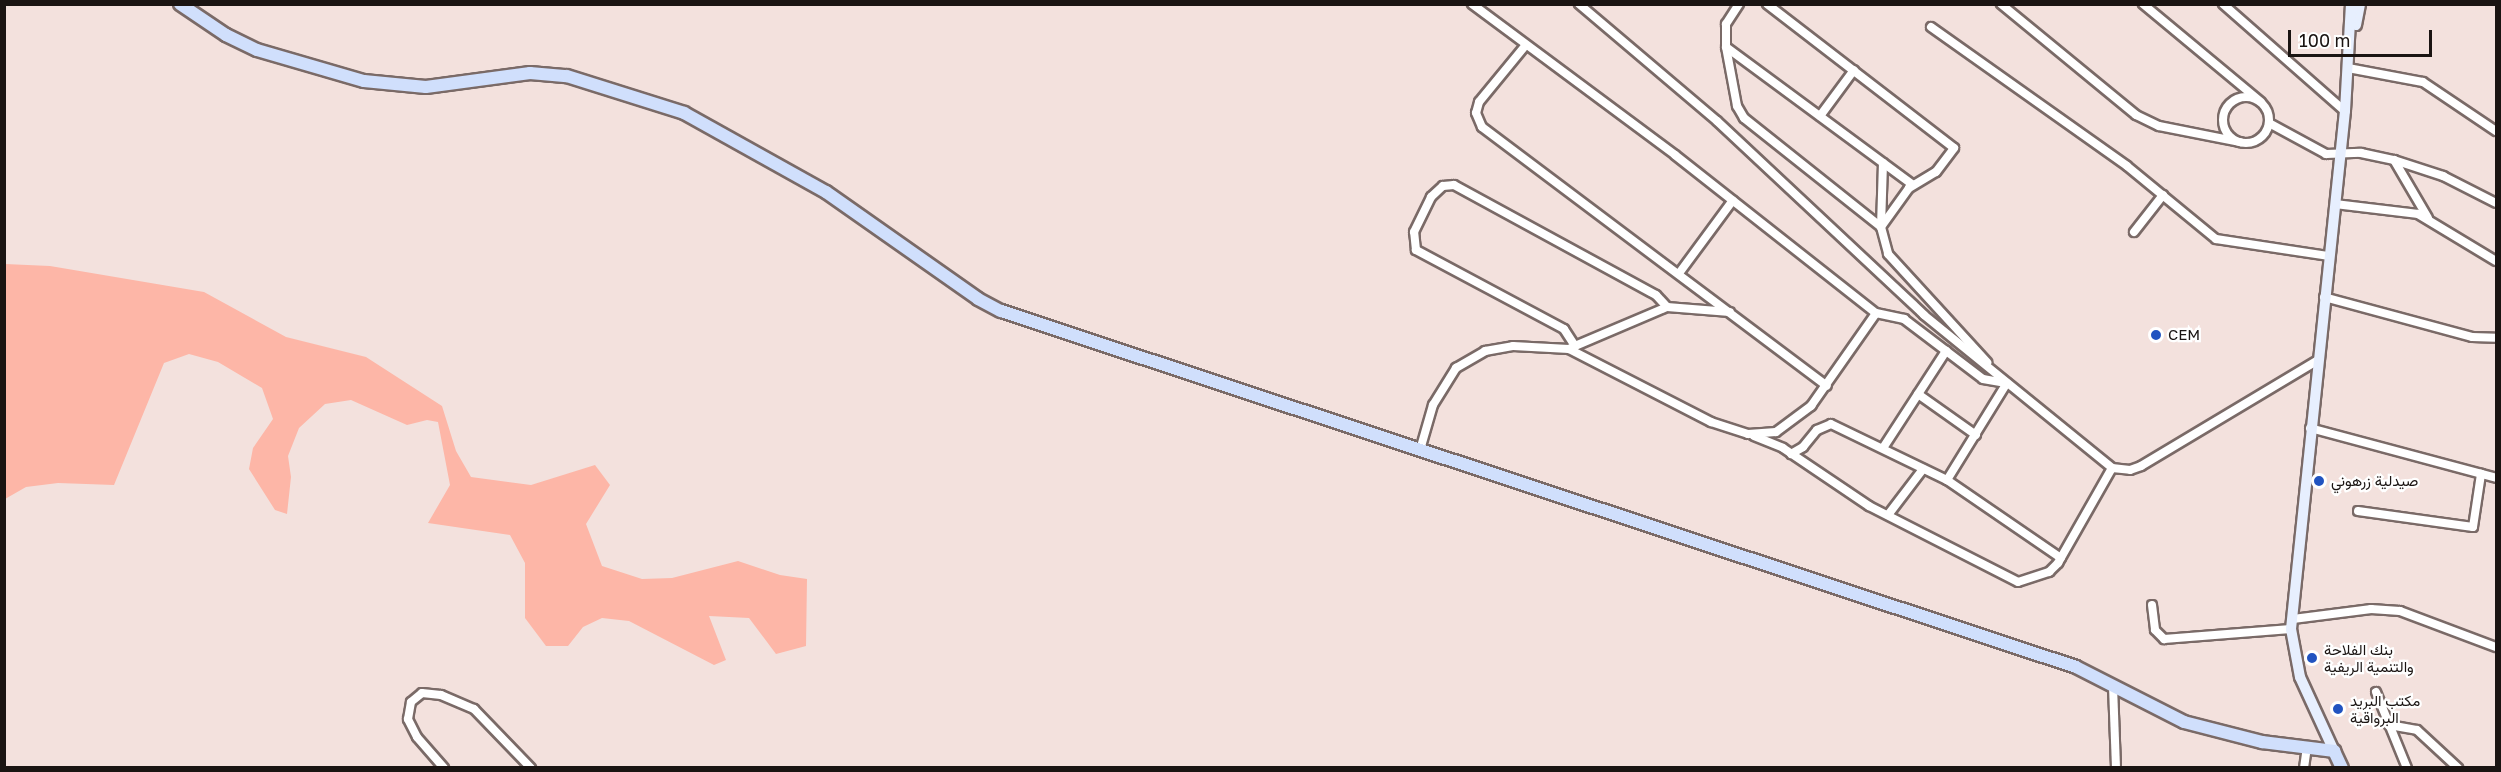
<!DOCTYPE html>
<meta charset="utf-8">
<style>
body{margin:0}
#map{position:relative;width:2501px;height:772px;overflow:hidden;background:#f3e1dd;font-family:"Golos Text",Vazirmatn,sans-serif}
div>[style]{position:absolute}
.green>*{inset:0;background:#fdb6a7}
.roads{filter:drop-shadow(2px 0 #7a6a67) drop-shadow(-2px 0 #7a6a67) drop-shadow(0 2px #7a6a67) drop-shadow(0 -2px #7a6a67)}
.minor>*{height:8px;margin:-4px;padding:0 4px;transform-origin:4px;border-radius:4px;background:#fff}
.minor>.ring{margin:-4px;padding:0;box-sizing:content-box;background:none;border:8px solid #fff;border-radius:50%}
.secondary>*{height:10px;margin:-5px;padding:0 5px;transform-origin:5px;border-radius:5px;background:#e7effe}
.primary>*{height:12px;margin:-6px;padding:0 6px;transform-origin:6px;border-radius:6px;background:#d0dffc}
.dots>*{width:16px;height:16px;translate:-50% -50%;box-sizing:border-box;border:3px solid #fff;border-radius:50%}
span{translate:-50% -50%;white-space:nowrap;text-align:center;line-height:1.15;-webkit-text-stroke:4.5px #fff;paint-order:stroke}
.poi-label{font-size:15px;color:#1a1412}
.left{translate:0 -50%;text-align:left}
.frame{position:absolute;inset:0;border:6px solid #1a1412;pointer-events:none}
.scale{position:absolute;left:2288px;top:30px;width:144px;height:27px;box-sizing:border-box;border:3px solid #1a1412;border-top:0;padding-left:8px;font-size:18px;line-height:21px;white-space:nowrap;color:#1a1412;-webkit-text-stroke:4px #fff;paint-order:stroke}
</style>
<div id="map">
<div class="green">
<div style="clip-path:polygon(5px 264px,50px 266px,204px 292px,286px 337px,366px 357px,442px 406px,456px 451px,471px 477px,531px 485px,595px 465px,610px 485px,586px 524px,602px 566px,642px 579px,672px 578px,738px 561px,780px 575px,807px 579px,806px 646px,776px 654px,749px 618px,709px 616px,726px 660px,714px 665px,629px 621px,602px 618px,583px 627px,568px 646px,546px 646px,525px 618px,525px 563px,510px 535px,428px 523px,450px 485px,438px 422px,427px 420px,407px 425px,351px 400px,325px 404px,299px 428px,288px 456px,291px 477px,287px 514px,275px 510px,249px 469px,253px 448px,273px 419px,262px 388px,218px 362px,189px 354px,164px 363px,114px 485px,58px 483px,26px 487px,5px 499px)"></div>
</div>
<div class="roads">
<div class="minor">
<div style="left:1472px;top:4px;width:253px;rotate:36.6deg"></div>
<div style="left:1675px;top:155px;width:256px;rotate:38.2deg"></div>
<div style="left:1876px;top:313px;width:29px;rotate:12deg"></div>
<div style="left:1904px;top:319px;width:99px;rotate:37.2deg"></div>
<div style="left:1983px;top:379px;width:22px;rotate:10deg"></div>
<div style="left:1579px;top:4px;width:181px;rotate:40.3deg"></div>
<div style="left:1717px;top:121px;width:284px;rotate:43.1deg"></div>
<div style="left:1924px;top:315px;width:242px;rotate:39.1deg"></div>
<div style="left:2112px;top:468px;width:18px;rotate:6deg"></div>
<div style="left:2130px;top:470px;width:12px;rotate:-20deg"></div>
<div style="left:2141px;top:466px;width:206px;rotate:-30.9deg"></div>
<div style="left:1739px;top:4px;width:24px;rotate:123deg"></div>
<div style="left:1726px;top:24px;width:23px;rotate:90deg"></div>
<div style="left:1726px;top:47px;width:232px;rotate:36.4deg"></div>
<div style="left:2001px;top:4px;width:175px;rotate:39.4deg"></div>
<div style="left:2136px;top:115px;width:25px;rotate:26deg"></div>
<div style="left:2159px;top:126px;width:83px;rotate:11.2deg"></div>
<div style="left:2143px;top:4px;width:153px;rotate:39.7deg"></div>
<div style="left:2223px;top:4px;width:162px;rotate:41.3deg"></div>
<div style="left:1931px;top:27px;width:240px;rotate:35.3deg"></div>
<div style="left:2127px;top:166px;width:115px;rotate:39.4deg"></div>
<div style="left:2216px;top:239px;width:113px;rotate:8.6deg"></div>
<div style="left:1525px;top:46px;width:72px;rotate:129.4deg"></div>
<div style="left:1479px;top:102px;width:11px;rotate:105deg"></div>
<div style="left:1476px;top:113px;width:15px;rotate:67deg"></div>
<div style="left:1482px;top:127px;width:431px;rotate:36.9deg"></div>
<div style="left:1726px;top:47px;width:60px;rotate:79.4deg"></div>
<div style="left:1737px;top:106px;width:14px;rotate:60deg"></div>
<div style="left:1744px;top:118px;width:175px;rotate:38.5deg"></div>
<div style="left:1881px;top:227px;width:48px;rotate:-54.3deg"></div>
<div style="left:1909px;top:188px;width:31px;rotate:-31deg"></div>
<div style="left:1936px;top:172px;width:30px;rotate:-53deg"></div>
<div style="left:1954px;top:148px;width:236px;rotate:-142.4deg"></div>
<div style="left:2348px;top:68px;width:76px;rotate:10.6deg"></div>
<div style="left:2423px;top:82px;width:88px;rotate:33.9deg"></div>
<div class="ring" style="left:2223px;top:97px;width:38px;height:38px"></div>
<div style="left:1820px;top:116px;width:57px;rotate:-53.5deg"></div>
<div style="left:2269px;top:123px;width:65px;rotate:28.5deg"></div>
<div style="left:2326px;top:154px;width:35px;rotate:-2deg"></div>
<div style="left:2361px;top:153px;width:34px;rotate:12deg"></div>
<div style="left:2394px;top:160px;width:52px;rotate:18.1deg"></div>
<div style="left:2443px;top:176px;width:59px;rotate:27deg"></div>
<div style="left:2394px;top:160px;width:67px;rotate:59.6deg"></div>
<div style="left:1883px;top:163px;width:64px;rotate:91.8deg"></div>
<div style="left:1881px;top:227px;width:28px;rotate:75deg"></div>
<div style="left:1888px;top:254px;width:147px;rotate:47.5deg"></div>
<div style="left:2335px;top:204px;width:84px;rotate:6.9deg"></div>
<div style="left:2418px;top:214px;width:91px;rotate:31.1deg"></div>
<div style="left:2134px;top:232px;width:47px;rotate:-51.9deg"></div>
<div style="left:1680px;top:272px;width:89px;rotate:-53.6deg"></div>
<div style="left:2324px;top:297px;width:153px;rotate:15.1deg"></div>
<div style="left:2472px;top:337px;width:24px;rotate:2deg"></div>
<div style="left:1575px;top:346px;width:100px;rotate:-23deg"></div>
<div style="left:1569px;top:349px;width:7px;rotate:-27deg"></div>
<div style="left:1575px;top:346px;width:20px;rotate:-123deg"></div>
<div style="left:1564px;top:329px;width:168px;rotate:-151.9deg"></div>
<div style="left:1416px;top:250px;width:18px;rotate:-96deg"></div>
<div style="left:1414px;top:232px;width:39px;rotate:-64deg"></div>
<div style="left:1431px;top:197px;width:16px;rotate:-43deg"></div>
<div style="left:1443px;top:186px;width:11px;rotate:-5deg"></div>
<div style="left:1454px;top:185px;width:230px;rotate:28.6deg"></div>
<div style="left:1656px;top:295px;width:16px;rotate:47deg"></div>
<div style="left:1667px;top:307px;width:63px;rotate:4.5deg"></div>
<div style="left:1918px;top:394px;width:71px;rotate:35.3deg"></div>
<div style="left:2310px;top:428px;width:193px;rotate:15deg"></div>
<div style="left:1754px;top:436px;width:31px;rotate:22deg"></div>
<div style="left:1783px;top:448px;width:104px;rotate:34deg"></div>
<div style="left:1869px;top:506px;width:167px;rotate:27deg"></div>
<div style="left:2018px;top:582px;width:33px;rotate:-18deg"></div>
<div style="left:2049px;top:572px;width:13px;rotate:-45deg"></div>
<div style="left:2058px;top:563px;width:109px;rotate:-60.4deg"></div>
<div style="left:1883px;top:448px;width:116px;rotate:-57deg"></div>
<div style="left:1420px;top:450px;width:47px;rotate:-73.9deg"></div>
<div style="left:1433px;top:405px;width:44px;rotate:-58.1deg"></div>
<div style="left:1456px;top:368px;width:34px;rotate:-30deg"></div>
<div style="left:1485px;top:351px;width:28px;rotate:-10deg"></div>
<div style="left:1513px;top:346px;width:56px;rotate:3.1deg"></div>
<div style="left:1569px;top:349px;width:160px;rotate:27.2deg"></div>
<div style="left:1711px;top:422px;width:39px;rotate:18deg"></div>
<div style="left:1748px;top:434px;width:28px;rotate:-4deg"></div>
<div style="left:1776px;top:432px;width:44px;rotate:-36.6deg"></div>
<div style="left:1811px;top:406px;width:113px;rotate:-55deg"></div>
<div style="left:1791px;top:454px;width:14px;rotate:-30deg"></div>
<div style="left:1803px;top:447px;width:22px;rotate:-51deg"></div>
<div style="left:1817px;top:430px;width:15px;rotate:-23deg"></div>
<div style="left:1831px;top:424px;width:129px;rotate:25.8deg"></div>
<div style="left:1947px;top:480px;width:138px;rotate:34.4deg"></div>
<div style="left:1947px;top:480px;width:114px;rotate:-58.3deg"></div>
<div style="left:2358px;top:511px;width:116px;rotate:7.9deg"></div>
<div style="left:2473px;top:527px;width:54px;rotate:-81.4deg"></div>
<div style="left:1888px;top:515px;width:58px;rotate:-52.7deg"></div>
<div style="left:2152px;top:605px;width:25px;rotate:83deg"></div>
<div style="left:2155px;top:630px;width:13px;rotate:45deg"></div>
<div style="left:2164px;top:639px;width:127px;rotate:-4.5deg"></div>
<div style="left:2293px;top:619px;width:79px;rotate:-7.3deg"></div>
<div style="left:2371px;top:609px;width:29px;rotate:4deg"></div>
<div style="left:2400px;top:611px;width:103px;rotate:20.6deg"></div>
<div style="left:2113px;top:686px;width:82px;rotate:87.9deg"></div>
<div style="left:2376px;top:692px;width:82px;rotate:67.8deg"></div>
<div style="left:2389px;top:725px;width:28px;rotate:10deg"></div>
<div style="left:2417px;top:730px;width:56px;rotate:42.8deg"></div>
<div style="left:444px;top:768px;width:41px;rotate:-131.1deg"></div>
<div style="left:417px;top:737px;width:20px;rotate:-117deg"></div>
<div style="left:408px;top:719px;width:17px;rotate:-80deg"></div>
<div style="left:411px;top:702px;width:14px;rotate:-39deg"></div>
<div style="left:422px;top:693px;width:19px;rotate:6deg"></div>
<div style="left:441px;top:695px;width:36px;rotate:23deg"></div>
<div style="left:474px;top:709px;width:82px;rotate:46deg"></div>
<div style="left:2304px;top:768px;width:21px;rotate:-82deg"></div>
</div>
<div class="secondary">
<div style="left:2356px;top:25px;width:21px;rotate:-79deg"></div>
<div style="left:2334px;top:751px;width:81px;rotate:-114.7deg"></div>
<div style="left:2300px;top:677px;width:49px;rotate:-100.6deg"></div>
<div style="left:2291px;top:629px;width:521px;rotate:-84.05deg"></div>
<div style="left:2345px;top:111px;width:107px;rotate:-86.8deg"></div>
</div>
<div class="primary">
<div style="left:180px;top:4px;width:55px;rotate:34deg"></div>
<div style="left:226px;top:35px;width:34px;rotate:26deg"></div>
<div style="left:257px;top:50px;width:111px;rotate:16.2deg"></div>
<div style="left:364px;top:81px;width:62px;rotate:5.5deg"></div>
<div style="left:426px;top:87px;width:105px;rotate:-7.7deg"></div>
<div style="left:530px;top:73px;width:37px;rotate:5deg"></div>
<div style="left:567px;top:76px;width:123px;rotate:17.5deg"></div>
<div style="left:684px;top:113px;width:162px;rotate:29.1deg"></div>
<div style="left:826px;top:192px;width:186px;rotate:35.1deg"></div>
<div style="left:978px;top:299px;width:26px;rotate:28deg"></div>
<div style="left:1001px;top:311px;width:1132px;rotate:18.32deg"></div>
<div style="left:2076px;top:667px;width:121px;rotate:27deg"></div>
<div style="left:2184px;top:722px;width:81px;rotate:14.4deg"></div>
<div style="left:2262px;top:742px;width:73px;rotate:7.1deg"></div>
<div style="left:2334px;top:751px;width:19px;rotate:65deg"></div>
</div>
</div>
<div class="dots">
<div style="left:2156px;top:335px;background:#2153c0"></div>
<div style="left:2319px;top:481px;background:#2153c0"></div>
<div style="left:2312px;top:658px;background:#2153c0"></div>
<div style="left:2338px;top:709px;background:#2153c0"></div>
</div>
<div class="poi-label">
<span class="left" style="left:2168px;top:335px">CEM</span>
<span class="left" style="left:2331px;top:481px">صيدلية زرهوني</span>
<span class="left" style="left:2324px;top:658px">بنك الفلاحة<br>والتنمية الريفية</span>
<span class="left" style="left:2350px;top:709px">مكتب البريد<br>البرواقية</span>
</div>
<div class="frame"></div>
<div class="scale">100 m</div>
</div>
